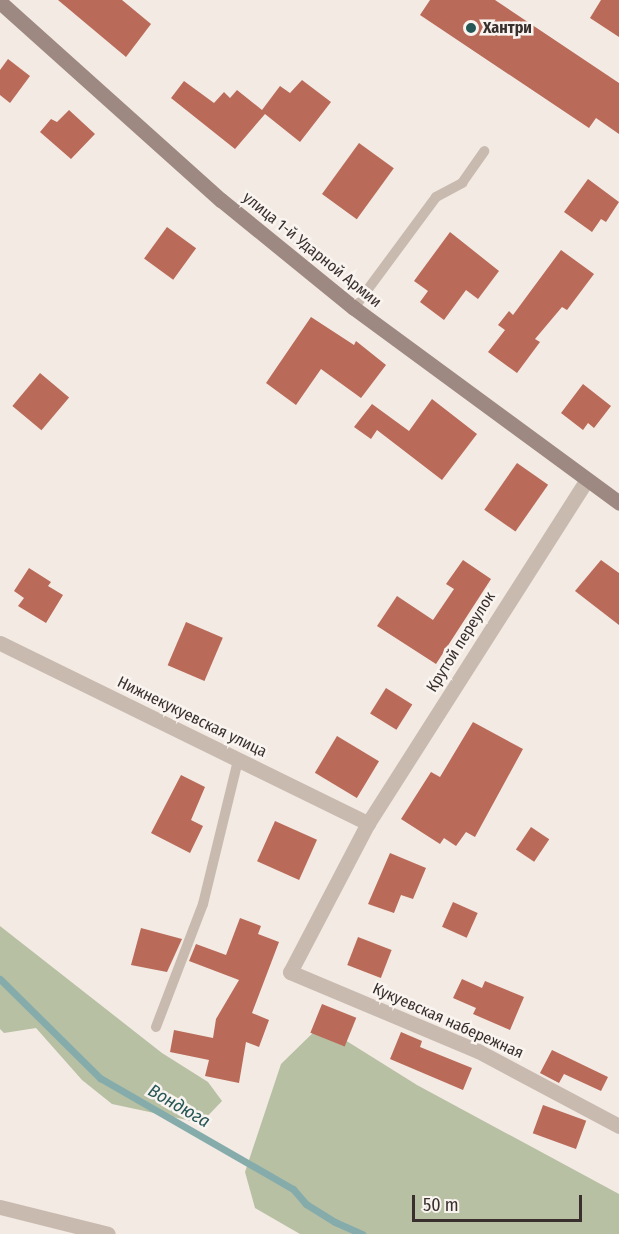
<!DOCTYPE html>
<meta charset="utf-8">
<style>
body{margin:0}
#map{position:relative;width:619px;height:1234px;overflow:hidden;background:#f2eae3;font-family:"Fira Sans Condensed",sans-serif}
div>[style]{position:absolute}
.green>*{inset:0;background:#b8c0a4}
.stream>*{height:7px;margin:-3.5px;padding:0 3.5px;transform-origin:3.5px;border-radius:3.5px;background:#85acab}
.building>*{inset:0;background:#ba6a59;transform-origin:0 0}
.service>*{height:10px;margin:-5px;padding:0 5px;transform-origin:5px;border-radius:5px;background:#c9bab0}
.minor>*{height:15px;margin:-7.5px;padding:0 7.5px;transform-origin:7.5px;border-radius:7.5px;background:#c9bab0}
.secondary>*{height:15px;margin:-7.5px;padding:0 7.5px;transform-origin:7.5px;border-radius:7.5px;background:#9d8981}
.dots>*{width:16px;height:16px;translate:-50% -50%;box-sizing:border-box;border:3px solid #f9f4ef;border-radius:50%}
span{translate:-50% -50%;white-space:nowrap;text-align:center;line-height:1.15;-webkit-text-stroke:5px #f9f4ef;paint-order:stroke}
.poi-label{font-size:16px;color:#39302d;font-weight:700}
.left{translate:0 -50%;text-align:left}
.street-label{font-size:16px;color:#39302d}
.water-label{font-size:18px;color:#265757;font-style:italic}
.scale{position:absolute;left:412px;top:1195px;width:170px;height:27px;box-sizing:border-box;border:3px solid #39302d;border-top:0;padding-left:8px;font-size:18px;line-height:21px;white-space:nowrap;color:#39302d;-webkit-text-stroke:4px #f9f4ef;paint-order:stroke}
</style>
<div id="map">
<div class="green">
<div style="clip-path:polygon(0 926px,162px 1053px,208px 1082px,222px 1101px,201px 1123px,112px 1104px,82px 1080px,36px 1028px,4px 1033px,0 1029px)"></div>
<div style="clip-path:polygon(321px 1025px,417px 1085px,619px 1194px,619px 1234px,300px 1234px,255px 1208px,245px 1172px,281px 1064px)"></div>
</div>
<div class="stream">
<div style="left:0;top:979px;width:141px;rotate:44.7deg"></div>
<div style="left:100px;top:1078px;width:223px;rotate:29.9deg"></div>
<div style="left:293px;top:1189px;width:20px;rotate:49deg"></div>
<div style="left:306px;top:1204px;width:34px;rotate:32deg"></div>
<div style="left:335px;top:1222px;width:30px;rotate:24deg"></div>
</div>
<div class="building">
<div style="clip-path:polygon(58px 0,122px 0,151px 24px,126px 57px)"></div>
<div style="clip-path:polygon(430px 0,495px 0,619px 83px,619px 134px,596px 118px,589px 128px,420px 15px)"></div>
<div style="clip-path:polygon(601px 0,619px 0,619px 37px,590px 18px)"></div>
<div style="clip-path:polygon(8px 59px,30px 76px,10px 103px,0 95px,0 70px)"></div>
<div style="clip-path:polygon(302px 80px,331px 102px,300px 142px,265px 114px,235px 149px,171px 98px,184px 81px,214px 103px,224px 92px,230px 98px,237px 90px,262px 110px,280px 86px,290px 93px)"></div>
<div style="clip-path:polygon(69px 110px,95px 134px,71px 159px,40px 132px,51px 119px,57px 122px)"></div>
<div style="left:359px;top:143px;width:43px;height:63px;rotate:36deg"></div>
<div style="clip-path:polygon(588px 179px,619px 202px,606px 222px,601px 219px,592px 232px,564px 212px)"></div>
<div style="left:167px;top:227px;width:36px;height:39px;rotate:36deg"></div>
<div style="clip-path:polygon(450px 232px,499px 271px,478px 299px,466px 290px,444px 320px,420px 302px,428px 291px,414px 281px)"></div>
<div style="clip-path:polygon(561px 250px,594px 274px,567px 310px,562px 307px,535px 339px,540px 342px,517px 373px,488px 352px,505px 330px,498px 325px,509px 311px,513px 315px)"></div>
<div style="clip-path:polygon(311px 317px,354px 345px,356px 341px,386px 365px,361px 398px,321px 369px,296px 405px,266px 383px)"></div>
<div style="left:40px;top:373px;width:38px;height:43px;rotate:40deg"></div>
<div style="clip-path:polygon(583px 384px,611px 406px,594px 428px,588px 423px,583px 430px,561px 413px)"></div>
<div style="clip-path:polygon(432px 399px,477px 434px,442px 480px,377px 430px,371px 439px,354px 427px,372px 404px,409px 431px)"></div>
<div style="left:517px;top:463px;width:38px;height:57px;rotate:35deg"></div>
<div style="clip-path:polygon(463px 560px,491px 579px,436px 664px,377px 626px,397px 596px,433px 620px,454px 589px,446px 584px)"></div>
<div style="clip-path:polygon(601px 560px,619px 573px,619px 625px,575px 591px)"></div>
<div style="clip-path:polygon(29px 568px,51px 582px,48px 586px,63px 595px,46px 623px,18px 606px,24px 598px,14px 591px)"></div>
<div style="left:186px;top:622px;width:40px;height:47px;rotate:23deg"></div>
<div style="left:386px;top:688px;width:31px;height:30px;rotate:32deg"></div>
<div style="clip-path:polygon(473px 722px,523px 749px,475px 837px,466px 832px,456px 846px,444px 838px,440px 844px,401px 819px,431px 772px,440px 777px)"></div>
<div style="left:337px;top:736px;width:49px;height:43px;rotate:31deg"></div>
<div style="clip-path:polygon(181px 775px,205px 787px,191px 820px,203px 826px,190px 853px,151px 833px)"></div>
<div style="left:275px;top:821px;width:46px;height:44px;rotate:24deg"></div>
<div style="left:531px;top:827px;width:22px;height:27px;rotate:34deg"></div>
<div style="clip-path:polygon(390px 853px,426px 868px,413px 899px,401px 895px,394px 913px,368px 904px)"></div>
<div style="left:453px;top:902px;width:27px;height:27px;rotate:24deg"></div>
<div style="clip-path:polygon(240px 918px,261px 926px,258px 934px,279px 942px,252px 1013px,269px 1020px,259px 1047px,246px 1042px,239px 1083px,205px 1076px,209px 1060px,170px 1052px,174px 1030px,213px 1038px,216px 1019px,239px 980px,189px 961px,196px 944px,226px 955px)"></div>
<div style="clip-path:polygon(141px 928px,182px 939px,167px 972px,131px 965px)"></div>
<div style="left:358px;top:937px;width:36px;height:30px;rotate:21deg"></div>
<div style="clip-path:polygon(462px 979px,482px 988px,485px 981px,524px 997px,510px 1030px,473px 1014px,476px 1008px,453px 998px)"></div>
<div style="left:322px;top:1004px;width:37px;height:31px;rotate:22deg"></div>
<div style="clip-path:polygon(401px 1032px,422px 1041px,420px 1047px,472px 1068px,463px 1090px,390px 1059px)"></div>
<div style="clip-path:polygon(552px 1050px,608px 1077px,601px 1091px,564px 1074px,559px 1083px,540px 1073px)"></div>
<div style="left:543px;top:1105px;width:46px;height:30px;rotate:20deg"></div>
</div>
<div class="service">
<div style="left:354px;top:308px;width:138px;rotate:-53.5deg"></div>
<div style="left:436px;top:197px;width:30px;rotate:-28deg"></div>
<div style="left:462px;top:183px;width:39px;rotate:-55deg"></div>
<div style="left:156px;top:1027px;width:132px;rotate:-69.1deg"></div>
<div style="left:203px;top:904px;width:148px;rotate:-76.3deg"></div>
</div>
<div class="minor">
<div style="left:586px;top:481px;width:406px;rotate:122.5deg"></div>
<div style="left:368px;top:823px;width:168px;rotate:117.6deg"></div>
<div style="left:290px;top:972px;width:204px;rotate:22.8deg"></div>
<div style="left:478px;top:1051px;width:160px;rotate:28deg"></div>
<div style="left:0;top:643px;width:410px;rotate:26.1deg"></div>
<div style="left:0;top:1207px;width:111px;rotate:14deg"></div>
</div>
<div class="secondary">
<div style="left:0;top:2px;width:297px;rotate:41.9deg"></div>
<div style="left:221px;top:200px;width:171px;rotate:39.1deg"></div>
<div style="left:354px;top:308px;width:329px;rotate:36.3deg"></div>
</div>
<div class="dots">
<div style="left:471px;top:28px;background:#265757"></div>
</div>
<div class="poi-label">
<span class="left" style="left:483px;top:28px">Хантри</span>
</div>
<div class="street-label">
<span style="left:312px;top:250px;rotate:39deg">улица 1-й Ударной Армии</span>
<span style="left:461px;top:642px;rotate:-58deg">Крутой переулок</span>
<span style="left:192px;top:717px;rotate:26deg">Нижнекукуевская улица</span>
<span style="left:448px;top:1021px;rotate:24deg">Кукуевская набережная</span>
</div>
<div class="water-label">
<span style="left:179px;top:1106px;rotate:30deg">Вондюга</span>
</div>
<div class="scale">50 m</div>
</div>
